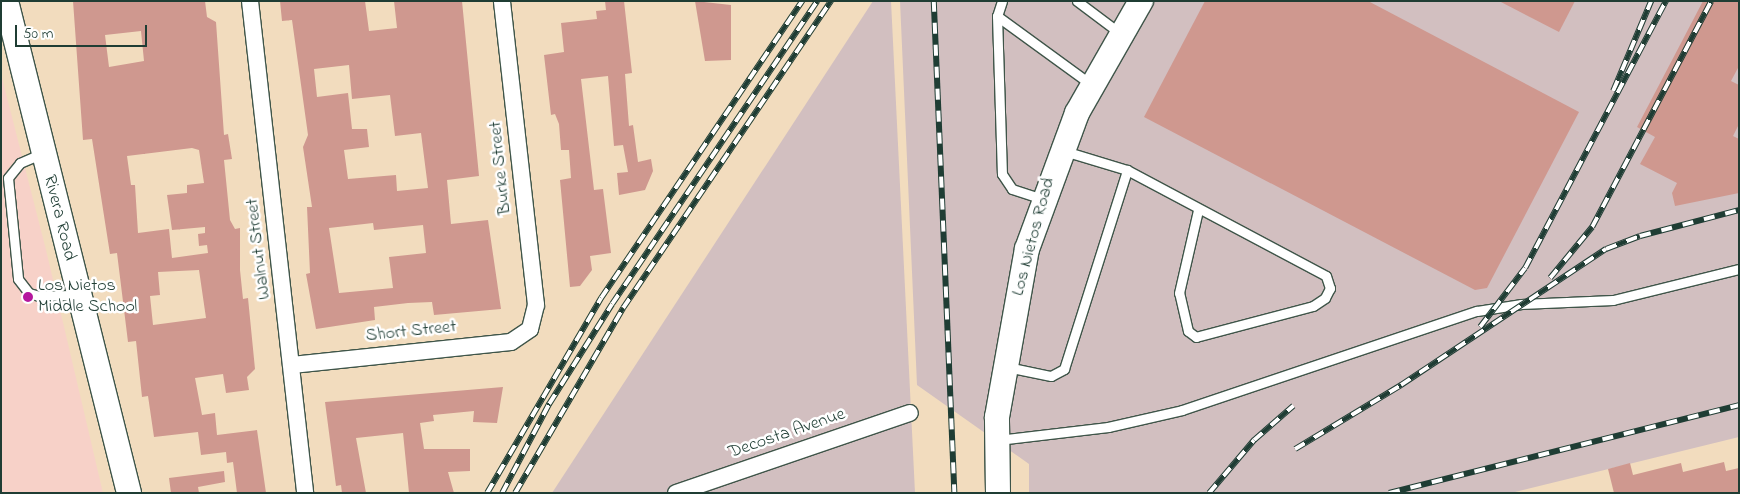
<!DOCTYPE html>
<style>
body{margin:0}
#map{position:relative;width:1740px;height:494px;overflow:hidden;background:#f2dcbe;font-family:"Indie Flower",sans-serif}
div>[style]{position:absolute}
.built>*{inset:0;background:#f7d1c8}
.industrial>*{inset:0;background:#d2bfc0}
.building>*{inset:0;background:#cf988f}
.roads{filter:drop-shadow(1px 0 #3f5549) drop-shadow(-1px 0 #3f5549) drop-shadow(0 1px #3f5549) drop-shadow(0 -1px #3f5549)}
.lane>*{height:9px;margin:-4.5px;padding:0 4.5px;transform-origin:4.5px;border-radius:4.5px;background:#fff}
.street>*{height:16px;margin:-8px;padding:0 8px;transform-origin:8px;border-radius:8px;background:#fff}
.secondary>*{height:24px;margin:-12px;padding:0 12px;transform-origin:12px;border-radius:12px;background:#fff}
.rail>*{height:5.5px;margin-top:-2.75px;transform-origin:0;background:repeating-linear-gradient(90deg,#fff 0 11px,#1f3d34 0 22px);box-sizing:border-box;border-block:1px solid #1f3d34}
.dots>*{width:14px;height:14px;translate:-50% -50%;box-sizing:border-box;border:2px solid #fff;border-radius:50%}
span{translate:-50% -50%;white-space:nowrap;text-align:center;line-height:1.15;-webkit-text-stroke:5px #fff;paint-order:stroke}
.street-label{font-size:18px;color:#1f3d34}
.poi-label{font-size:18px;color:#1f3d34}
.left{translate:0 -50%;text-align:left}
.frame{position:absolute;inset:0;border:2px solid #1f3d34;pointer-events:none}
.scale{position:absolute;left:15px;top:25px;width:132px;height:22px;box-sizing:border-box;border:2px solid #1f3d34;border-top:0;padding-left:6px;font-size:15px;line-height:18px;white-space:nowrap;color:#1f3d34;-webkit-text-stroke:4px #fff;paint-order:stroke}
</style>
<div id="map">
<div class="built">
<div style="clip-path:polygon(1px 74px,46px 250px,103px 493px,1px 493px)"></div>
</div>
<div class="industrial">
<div style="clip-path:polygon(873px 1px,891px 1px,915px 493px,552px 493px)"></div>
<div style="clip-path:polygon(900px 1px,1739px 1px,1739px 437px,1511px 493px,1029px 493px,1029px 464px,917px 385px)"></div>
</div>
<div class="building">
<div style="clip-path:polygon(evenodd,73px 1px,205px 1px,207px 17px,216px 22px,224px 135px,228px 134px,232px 159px,224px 160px,230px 220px,235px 229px,240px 228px,240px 270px,243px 299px,248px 298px,255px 369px,247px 377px,249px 390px,226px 393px,223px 374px,195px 378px,202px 415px,215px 413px,217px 435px,257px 430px,266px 493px,237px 493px,233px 462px,227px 463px,226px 452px,201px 455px,198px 432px,154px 437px,148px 396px,142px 397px,136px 341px,128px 342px,117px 253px,110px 254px,92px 139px,83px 140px,73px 1px,141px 31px,144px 61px,109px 67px,105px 35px,141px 31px,73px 1px,192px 148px,199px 150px,204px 183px,187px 185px,187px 193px,167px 195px,172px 230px,205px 227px,205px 233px,198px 234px,199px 246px,207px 245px,208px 253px,172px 258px,169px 229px,138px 233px,135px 185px,131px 185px,127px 156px,192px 148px,73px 1px,199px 270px,206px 318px,153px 325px,150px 296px,160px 295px,158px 272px,199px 270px)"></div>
<div style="clip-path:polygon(evenodd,280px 1px,365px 1px,369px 31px,397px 28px,394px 1px,462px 1px,479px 176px,447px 180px,451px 224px,488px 220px,501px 309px,434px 315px,432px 302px,408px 303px,374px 307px,375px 320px,316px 329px,306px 274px,310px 273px,307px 207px,312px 207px,303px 147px,308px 135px,292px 20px,282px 21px,280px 1px,349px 65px,352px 99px,390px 95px,395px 136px,421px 133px,428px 188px,397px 191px,396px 175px,348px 179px,344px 150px,369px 147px,367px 129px,352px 129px,348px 93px,317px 97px,314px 69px,349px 65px,280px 1px,373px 223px,374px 230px,423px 225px,426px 253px,389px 257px,393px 288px,339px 293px,329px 228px,373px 223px)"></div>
<div style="clip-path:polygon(605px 1px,624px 1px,632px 73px,625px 74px,629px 126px,633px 125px,638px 162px,651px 159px,653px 171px,645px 190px,619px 195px,617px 173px,628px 172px,623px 145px,614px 146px,608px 76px,581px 79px,594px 190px,603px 189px,611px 253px,590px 256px,592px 270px,580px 286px,570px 287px,560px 180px,571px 178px,569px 150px,561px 150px,559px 124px,555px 114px,551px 115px,544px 55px,564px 52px,561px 23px,597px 19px,596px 11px,606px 10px)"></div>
<div style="clip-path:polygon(695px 1px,731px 5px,731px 60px,705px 61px)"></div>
<div style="clip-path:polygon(1205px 1px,1368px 1px,1579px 112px,1487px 288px,1475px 290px,1144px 117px)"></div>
<div style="clip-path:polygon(1499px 1px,1575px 1px,1559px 32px)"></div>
<div style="clip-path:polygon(1703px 1px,1739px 1px,1739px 66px,1731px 81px,1739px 85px,1739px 124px,1733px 136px,1739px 139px,1739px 193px,1675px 206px,1672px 193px,1677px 183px,1640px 164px,1655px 137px,1637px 127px)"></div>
<div style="clip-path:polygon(503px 387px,497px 423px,473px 422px,474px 411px,433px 415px,434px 421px,420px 423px,424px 449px,470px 449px,470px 471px,448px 472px,454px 493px,409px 493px,403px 433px,356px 438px,366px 493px,342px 493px,341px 485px,336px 486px,325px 402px)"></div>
<div style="clip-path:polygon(1724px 462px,1726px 471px,1739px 468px,1739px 493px,1614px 493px,1608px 469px,1630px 463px,1633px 475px,1681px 463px,1683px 472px)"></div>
<div style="clip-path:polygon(224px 471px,225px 482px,198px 487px,199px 493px,171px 493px,169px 478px)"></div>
</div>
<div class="roads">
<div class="lane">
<div style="left:1002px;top:1px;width:16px;rotate:108deg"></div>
<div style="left:997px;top:16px;width:158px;rotate:88.2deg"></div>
<div style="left:1002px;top:174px;width:18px;rotate:56deg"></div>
<div style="left:1012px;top:189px;width:33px;rotate:18deg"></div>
<div style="left:1077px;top:1px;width:55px;rotate:36.9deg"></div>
<div style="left:997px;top:16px;width:117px;rotate:36deg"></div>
<div style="left:43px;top:153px;width:25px;rotate:157deg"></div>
<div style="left:20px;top:163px;width:19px;rotate:129deg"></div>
<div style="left:8px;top:178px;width:101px;rotate:84.3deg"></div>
<div style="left:18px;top:279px;width:18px;rotate:52deg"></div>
<div style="left:29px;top:293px;width:10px;rotate:17deg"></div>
<div style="left:39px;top:296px;width:38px;rotate:-2deg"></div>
<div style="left:1127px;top:170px;width:225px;rotate:28deg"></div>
<div style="left:1326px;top:276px;width:13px;rotate:72deg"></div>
<div style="left:1330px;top:288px;width:11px;rotate:117deg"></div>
<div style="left:1325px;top:298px;width:14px;rotate:146deg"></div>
<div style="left:1313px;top:306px;width:121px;rotate:165.2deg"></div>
<div style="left:1196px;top:337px;width:10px;rotate:-143deg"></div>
<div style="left:1188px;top:331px;width:39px;rotate:-103deg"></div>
<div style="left:1179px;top:293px;width:85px;rotate:-77.1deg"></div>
<div style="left:1007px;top:367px;width:45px;rotate:11.6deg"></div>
<div style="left:1051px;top:376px;width:15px;rotate:-28deg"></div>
<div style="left:1064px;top:369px;width:209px;rotate:-72.4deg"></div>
<div style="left:1127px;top:170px;width:66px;rotate:-163.2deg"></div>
<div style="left:998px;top:440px;width:111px;rotate:-6.7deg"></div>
<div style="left:1108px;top:427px;width:76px;rotate:-12.9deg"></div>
<div style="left:1182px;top:410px;width:311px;rotate:-18.6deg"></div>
<div style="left:1477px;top:311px;width:45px;rotate:-9deg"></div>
<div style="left:1521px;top:304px;width:92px;rotate:-2.5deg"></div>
<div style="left:1613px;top:300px;width:130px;rotate:-13.8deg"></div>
</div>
<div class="street">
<div style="left:250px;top:1px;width:495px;rotate:83.6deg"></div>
<div style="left:292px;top:365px;width:220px;rotate:-6deg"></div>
<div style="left:511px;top:342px;width:23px;rotate:-34deg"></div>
<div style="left:530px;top:329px;width:25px;rotate:-76deg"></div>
<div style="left:536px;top:305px;width:306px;rotate:-96.4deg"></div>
<div style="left:676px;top:493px;width:247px;rotate:-18.9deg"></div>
</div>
<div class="secondary">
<div style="left:6px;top:1px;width:507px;rotate:75.96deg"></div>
<div style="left:998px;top:493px;width:76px;rotate:-90.8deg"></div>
<div style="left:997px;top:417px;width:171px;rotate:-79.9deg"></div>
<div style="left:1027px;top:249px;width:145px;rotate:-69.8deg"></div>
<div style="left:1077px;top:113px;width:129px;rotate:-60.3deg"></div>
</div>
</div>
<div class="rail">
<div style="left:934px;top:1px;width:492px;rotate:87.6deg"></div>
<div style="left:1613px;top:91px;width:98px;rotate:-67.1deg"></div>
<div style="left:1550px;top:278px;width:66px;rotate:-50.5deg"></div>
<div style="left:1592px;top:227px;width:255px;rotate:-62.2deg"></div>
<div style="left:1480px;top:327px;width:74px;rotate:-52.7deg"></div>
<div style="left:1525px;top:268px;width:302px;rotate:-62.2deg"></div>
<div style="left:1295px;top:449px;width:124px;rotate:-31.1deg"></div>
<div style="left:1401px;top:385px;width:246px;rotate:-33.6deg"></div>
<div style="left:1606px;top:249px;width:36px;rotate:-21deg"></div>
<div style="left:1640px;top:236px;width:102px;rotate:-14.7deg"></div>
<div style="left:487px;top:493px;width:226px;rotate:-59.7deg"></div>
<div style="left:601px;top:298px;width:359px;rotate:-55.9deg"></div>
<div style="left:502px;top:493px;width:101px;rotate:-62.2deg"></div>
<div style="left:549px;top:404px;width:118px;rotate:-57.8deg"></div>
<div style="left:612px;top:304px;width:366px;rotate:-55.9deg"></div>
<div style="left:515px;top:493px;width:214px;rotate:-59.7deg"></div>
<div style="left:623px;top:308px;width:371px;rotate:-55.9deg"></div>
<div style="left:1209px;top:493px;width:70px;rotate:-49.7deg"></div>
<div style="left:1254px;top:440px;width:52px;rotate:-41.1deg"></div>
<div style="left:1389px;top:493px;width:361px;rotate:-14.1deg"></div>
</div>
<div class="dots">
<div style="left:28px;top:297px;background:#b5179e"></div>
</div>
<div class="street-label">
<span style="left:501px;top:168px;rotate:-96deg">Burke Street</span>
<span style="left:59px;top:218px;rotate:76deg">Rivera Road</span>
<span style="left:1034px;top:237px;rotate:-75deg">Los Nietos Road</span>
<span style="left:259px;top:249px;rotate:-97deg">Walnut Street</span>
<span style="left:411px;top:332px;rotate:-6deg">Short Street</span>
<span style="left:787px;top:434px;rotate:-19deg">Decosta Avenue</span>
</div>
<div class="poi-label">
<span class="left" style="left:38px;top:297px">Los Nietos<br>Middle School</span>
</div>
<div class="frame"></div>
<div class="scale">50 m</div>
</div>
